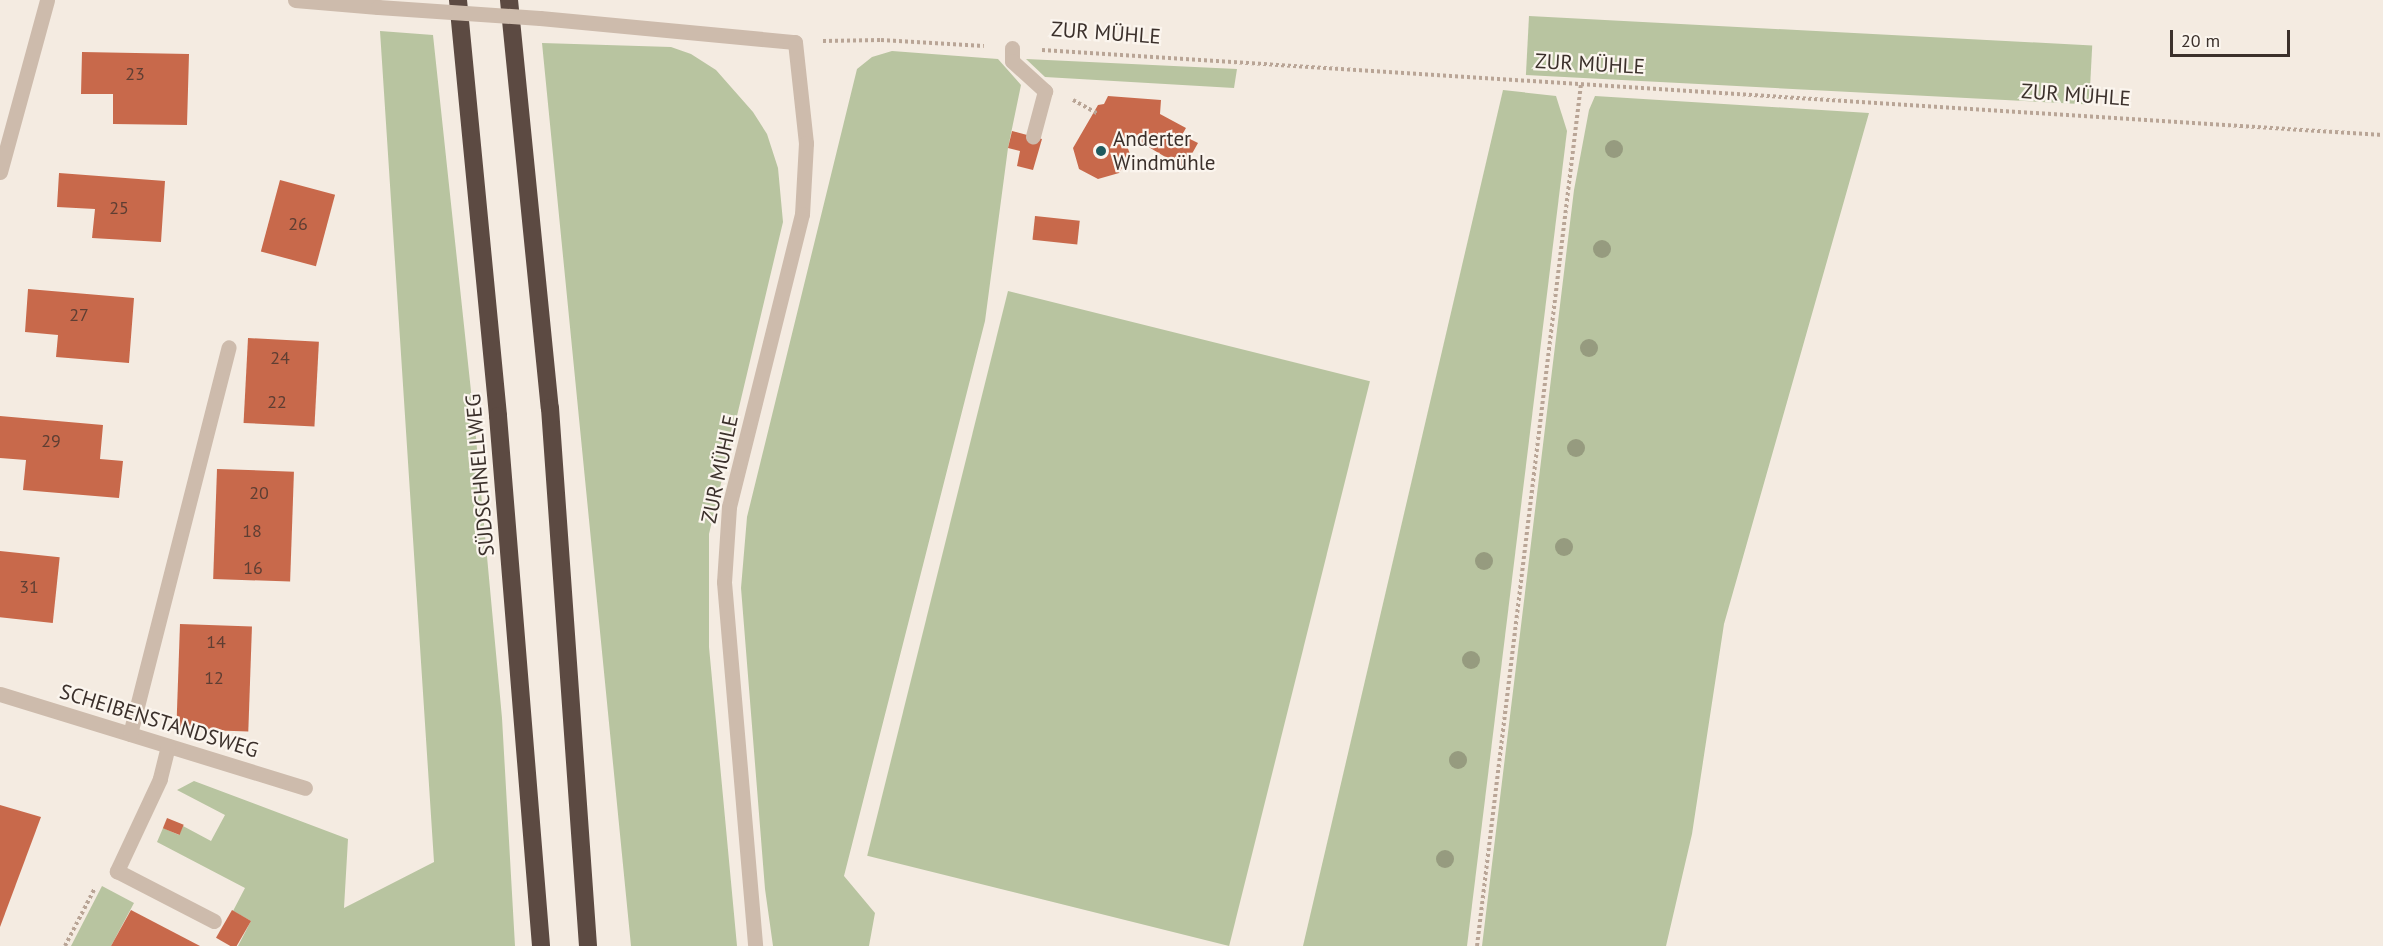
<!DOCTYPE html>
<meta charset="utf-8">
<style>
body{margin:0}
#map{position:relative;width:2383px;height:946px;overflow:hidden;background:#f4ebe1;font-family:"PT Sans",sans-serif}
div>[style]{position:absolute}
.green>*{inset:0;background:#b8c4a0;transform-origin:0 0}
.building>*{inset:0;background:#c8694b;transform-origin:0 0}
.path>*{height:4px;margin-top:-2px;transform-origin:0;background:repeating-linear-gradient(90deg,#b9a596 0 3px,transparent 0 6px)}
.minor>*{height:15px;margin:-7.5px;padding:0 7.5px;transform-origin:7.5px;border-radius:7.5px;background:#cdbbac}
.highway>*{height:18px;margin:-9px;padding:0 9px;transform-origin:9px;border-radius:9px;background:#5c4a42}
.minor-bridge>*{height:15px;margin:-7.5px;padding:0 7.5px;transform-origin:7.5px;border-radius:7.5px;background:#cdbbac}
.trees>*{width:18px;height:18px;margin:-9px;border-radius:50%;background:#969b7f}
.dots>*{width:16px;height:16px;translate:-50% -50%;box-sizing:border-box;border:3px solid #fbf5ee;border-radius:50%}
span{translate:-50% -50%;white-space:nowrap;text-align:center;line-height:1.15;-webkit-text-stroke:4.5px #fbf5ee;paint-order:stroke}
.number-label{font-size:18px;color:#5e3e33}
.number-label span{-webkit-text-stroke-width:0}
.street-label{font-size:21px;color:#3b302b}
.poi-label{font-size:21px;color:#3b302b}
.left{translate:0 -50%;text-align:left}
.scale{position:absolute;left:2170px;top:30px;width:120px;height:27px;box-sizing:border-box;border:3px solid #3b302b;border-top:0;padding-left:8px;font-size:18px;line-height:21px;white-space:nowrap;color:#3b302b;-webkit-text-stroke:4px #fbf5ee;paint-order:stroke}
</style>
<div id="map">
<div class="green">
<div style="left:1529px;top:16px;width:564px;height:59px;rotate:3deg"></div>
<div style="clip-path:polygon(380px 31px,433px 35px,476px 438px,502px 718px,515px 946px,238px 946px,251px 921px,233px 911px,245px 888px,157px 842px,163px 828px,179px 835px,183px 826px,211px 841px,225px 815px,177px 790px,194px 781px,348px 839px,344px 908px,434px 862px)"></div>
<div style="clip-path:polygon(542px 43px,671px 47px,691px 54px,716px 70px,753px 112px,767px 134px,778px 168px,783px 222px,709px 534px,709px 647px,737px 946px,631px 946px)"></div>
<div style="clip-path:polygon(892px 51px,998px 59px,1021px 85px,1008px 148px,985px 321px,844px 876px,875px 913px,869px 946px,773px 946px,765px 889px,741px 588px,747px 517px,857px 69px,872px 57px)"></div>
<div style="clip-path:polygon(1026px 59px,1237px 69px,1234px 88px,1045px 77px)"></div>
<div style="clip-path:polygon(1503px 90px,1556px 96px,1567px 131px,1467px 946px,1303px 946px)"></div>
<div style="clip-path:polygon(1595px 96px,1869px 113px,1724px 624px,1692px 834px,1666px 946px,1482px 946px,1574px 190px,1589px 110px)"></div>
<div style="left:1008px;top:291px;width:373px;height:582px;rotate:14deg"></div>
<div style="clip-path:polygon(102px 886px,134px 903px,111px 946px,71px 946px)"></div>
</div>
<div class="building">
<div style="clip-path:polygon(82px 52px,189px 54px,187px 125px,113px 124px,113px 94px,81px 94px)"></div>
<div style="clip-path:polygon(1108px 96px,1161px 100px,1160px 114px,1186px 128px,1182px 135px,1198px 143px,1184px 168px,1130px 136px,1124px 138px,1130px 154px,1119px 173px,1098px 179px,1079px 169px,1073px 148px,1098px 105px,1104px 104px)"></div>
<div style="clip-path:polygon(1012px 131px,1042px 139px,1033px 170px,1017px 166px,1020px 151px,1008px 148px)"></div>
<div style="clip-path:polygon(59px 173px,165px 181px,161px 242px,92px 238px,95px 209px,57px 207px)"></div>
<div style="left:280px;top:180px;width:57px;height:74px;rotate:15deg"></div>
<div style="left:1035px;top:216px;width:45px;height:24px;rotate:6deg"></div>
<div style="clip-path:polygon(28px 289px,134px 298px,129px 363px,56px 357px,58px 335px,25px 332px)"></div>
<div style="left:248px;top:338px;width:71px;height:85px;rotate:3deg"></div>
<div style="clip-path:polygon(0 416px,103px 425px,100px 459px,123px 461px,119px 498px,23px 490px,26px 460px,0 458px)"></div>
<div style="left:217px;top:469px;width:77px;height:110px;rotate:2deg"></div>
<div style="left:0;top:551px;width:60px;height:66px;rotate:6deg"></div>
<div style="left:180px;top:624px;width:72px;height:105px;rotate:2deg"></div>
<div style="clip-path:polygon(0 805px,41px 817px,0 927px)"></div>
<div style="left:167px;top:818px;width:18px;height:11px;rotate:22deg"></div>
<div style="clip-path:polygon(131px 910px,200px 946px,111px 946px)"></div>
<div style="left:232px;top:910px;width:22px;height:32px;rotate:30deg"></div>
</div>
<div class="path">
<div style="left:823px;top:41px;width:58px;rotate:-1deg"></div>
<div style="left:881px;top:40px;width:103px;rotate:3.3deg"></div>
<div style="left:1042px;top:50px;width:1344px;rotate:3.63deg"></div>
<div style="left:1073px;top:100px;width:29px;rotate:29deg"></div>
<div style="left:65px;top:946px;width:65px;rotate:-62.7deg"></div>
<div style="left:1477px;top:946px;width:868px;rotate:-83.12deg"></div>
</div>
<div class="minor">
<div style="left:295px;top:0;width:83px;rotate:4.8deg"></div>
<div style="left:540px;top:18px;width:256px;rotate:5.4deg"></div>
<div style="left:795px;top:42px;width:102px;rotate:83.8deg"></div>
<div style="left:806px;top:143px;width:71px;rotate:93.2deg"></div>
<div style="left:802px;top:214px;width:302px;rotate:104deg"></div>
<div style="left:729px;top:507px;width:75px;rotate:93.8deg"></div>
<div style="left:724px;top:582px;width:365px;rotate:85.1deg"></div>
<div style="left:1012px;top:48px;width:13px;rotate:90deg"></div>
<div style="left:1012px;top:61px;width:45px;rotate:42.3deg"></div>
<div style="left:1045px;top:91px;width:47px;rotate:104.9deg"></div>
<div style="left:0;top:172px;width:178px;rotate:-74.7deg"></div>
<div style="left:0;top:694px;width:319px;rotate:17.1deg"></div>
<div style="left:130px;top:734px;width:399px;rotate:-75.7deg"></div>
<div style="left:168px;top:746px;width:34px;rotate:104deg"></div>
<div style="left:160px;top:779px;width:102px;rotate:115.1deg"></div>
<div style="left:117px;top:871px;width:109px;rotate:27.3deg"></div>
</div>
<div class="highway">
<div style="left:458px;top:0;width:418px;rotate:84.5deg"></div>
<div style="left:498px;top:416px;width:532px;rotate:85.36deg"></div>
<div style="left:509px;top:0;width:410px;rotate:84.3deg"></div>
<div style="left:550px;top:408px;width:539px;rotate:85.96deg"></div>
</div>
<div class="minor-bridge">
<div style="left:378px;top:7px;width:162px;rotate:3.9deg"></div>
</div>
<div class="trees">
<div style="left:1614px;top:149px"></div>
<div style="left:1602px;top:249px"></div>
<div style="left:1589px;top:348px"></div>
<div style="left:1576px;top:448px"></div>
<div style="left:1564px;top:547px"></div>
<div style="left:1484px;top:561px"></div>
<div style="left:1471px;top:660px"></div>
<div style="left:1458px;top:760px"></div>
<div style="left:1445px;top:859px"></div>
</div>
<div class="dots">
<div style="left:1101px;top:151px;background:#1f5a5e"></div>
</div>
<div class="number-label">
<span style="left:135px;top:74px">23</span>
<span style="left:119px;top:208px">25</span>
<span style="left:298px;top:224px">26</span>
<span style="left:79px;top:315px">27</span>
<span style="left:280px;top:358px">24</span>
<span style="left:277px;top:402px">22</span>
<span style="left:51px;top:441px">29</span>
<span style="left:259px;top:493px">20</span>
<span style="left:252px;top:531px">18</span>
<span style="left:253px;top:568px">16</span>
<span style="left:29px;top:587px">31</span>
<span style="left:216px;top:642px">14</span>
<span style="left:214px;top:678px">12</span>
</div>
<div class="street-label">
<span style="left:1106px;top:33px;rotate:4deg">ZUR MÜHLE</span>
<span style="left:1590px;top:64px;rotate:3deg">ZUR MÜHLE</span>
<span style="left:2076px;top:95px;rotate:4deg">ZUR MÜHLE</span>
<span style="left:720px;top:469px;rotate:-78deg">ZUR MÜHLE</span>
<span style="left:480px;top:475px;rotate:-95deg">SÜDSCHNELLWEG</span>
<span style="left:159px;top:721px;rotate:17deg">SCHEIBENSTANDSWEG</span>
</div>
<div class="poi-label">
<span class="left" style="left:1113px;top:151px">Anderter<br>Windmühle</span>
</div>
<div class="scale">20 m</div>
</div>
